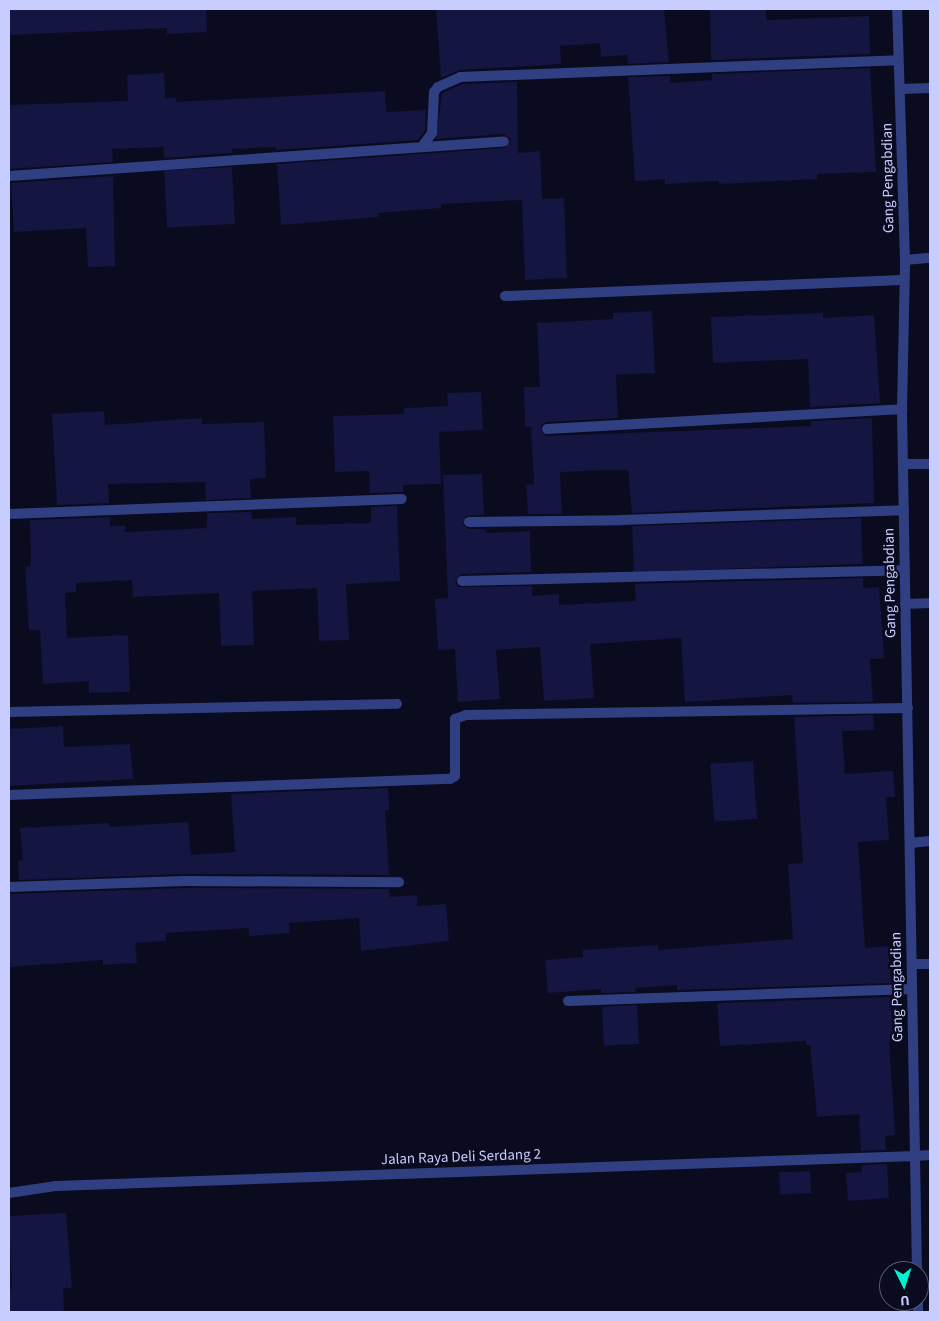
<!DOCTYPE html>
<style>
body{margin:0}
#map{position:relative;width:939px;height:1321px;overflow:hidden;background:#0a0b1e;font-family:"Source Sans 3",sans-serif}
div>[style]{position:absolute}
.building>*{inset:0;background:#141541;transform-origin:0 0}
.minor>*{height:10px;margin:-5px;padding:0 5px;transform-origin:5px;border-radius:5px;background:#303f82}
.tertiary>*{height:10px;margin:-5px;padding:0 5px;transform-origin:5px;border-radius:5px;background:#303f82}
span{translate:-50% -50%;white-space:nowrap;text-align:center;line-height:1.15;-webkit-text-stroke:4.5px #0a0b1e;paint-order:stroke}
.street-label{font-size:15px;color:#c7cdff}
.frame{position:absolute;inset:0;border:10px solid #c7cdff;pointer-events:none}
.north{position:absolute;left:879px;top:1261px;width:50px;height:50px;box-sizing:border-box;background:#0a0b1e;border:1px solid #565978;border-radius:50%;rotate:176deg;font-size:14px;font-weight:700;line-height:20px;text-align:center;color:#c7cdff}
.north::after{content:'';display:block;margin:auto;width:18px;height:22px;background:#00f2d3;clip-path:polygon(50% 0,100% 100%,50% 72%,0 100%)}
</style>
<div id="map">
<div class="building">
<div style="clip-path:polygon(9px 9px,206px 9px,207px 32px,167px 34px,167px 28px,9px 35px)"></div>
<div style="clip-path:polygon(436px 9px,664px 9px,669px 62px,628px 64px,627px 55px,601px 57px,600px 43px,560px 46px,561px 64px,460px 70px,441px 78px)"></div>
<div style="clip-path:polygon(710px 9px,766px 9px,766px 20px,869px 16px,870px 54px,711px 60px)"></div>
<div style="clip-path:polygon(870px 68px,876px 172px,817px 174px,817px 179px,719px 184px,719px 181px,665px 184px,665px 179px,635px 181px,628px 77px,670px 76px,670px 83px,712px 80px,712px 74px)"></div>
<div style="clip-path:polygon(164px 73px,165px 98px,176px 98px,176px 102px,385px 91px,386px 112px,426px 110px,425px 131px,418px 140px,276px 150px,276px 147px,232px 149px,232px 153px,164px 158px,163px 147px,112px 149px,113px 162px,10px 169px,9px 105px,128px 101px,127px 75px)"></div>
<div style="clip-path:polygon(517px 82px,518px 153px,540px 151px,542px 199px,564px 198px,567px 278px,525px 280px,522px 200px,441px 204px,441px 208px,378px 213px,378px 217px,281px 225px,277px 164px,505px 148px,511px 140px,504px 134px,436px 139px,442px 93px,462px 84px)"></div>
<div style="left:232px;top:167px;width:57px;height:68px;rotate:87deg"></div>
<div style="clip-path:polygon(113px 176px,115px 266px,88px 267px,86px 228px,14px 232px,11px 183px)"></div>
<div style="clip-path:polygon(652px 311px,655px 373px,616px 375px,618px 418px,546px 422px,541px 426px,542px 433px,547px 436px,811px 426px,811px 421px,872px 418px,874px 503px,632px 513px,628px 470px,611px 470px,560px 472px,562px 514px,528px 514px,526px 485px,534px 484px,531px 427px,525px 427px,524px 387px,540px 387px,537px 323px,613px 319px,613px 313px)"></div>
<div style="clip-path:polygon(823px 313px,823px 318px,874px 315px,880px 403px,810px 407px,808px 359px,713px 363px,711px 317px)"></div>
<div style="clip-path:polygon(481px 392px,483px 430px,439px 432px,441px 484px,403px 485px,403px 492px,370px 493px,369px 471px,335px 472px,333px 416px,404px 414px,404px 408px,448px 406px,447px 393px)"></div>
<div style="clip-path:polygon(104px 411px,105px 425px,202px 418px,202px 424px,264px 422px,266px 478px,250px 479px,251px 498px,206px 500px,205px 482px,108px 484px,109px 503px,57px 505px,52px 414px)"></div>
<div style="clip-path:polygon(482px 474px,484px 515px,466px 516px,463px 525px,469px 529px,484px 529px,488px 533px,530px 531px,531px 572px,461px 574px,455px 581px,458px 587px,532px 586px,532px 596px,559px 594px,559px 605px,636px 601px,635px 584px,863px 578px,863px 588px,879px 587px,881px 612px,884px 658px,870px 659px,873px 702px,793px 703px,792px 695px,685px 702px,681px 638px,590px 644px,594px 698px,544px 701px,540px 647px,496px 650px,500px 699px,458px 702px,455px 649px,438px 650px,435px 599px,448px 598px,443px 475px)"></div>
<div style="clip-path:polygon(397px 506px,400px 581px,346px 584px,349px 640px,319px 641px,317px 588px,252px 591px,254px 645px,221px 646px,219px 593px,133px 597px,132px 580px,76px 583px,76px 592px,65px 593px,67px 638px,128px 635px,130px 692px,89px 693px,89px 681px,43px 684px,40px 630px,29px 630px,25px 567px,31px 566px,30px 520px,110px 517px,110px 526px,125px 526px,125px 532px,207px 528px,207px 513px,251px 512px,252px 519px,296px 517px,296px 525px,371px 523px,371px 507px)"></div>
<div style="left:861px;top:518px;width:46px;height:229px;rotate:88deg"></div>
<div style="clip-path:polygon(873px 715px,874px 730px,842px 731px,845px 774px,893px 771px,895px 797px,886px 797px,889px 840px,858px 842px,865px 948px,888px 946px,891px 983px,677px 990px,677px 985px,635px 988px,636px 992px,601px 993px,601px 989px,548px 993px,545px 960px,583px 957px,583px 950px,658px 945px,658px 950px,793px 939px,788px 864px,803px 863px,794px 717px)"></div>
<div style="clip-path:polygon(63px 726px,64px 747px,130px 744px,133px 779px,9px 786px,9px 729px)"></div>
<div style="left:753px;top:761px;width:58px;height:43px;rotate:86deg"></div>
<div style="clip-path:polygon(388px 788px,389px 810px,385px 810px,389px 875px,184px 874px,19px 880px,18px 861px,23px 860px,20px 828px,109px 823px,109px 827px,188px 822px,191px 855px,235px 852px,231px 794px)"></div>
<div style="clip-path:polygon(184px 888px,389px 889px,390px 897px,417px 895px,417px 906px,446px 904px,449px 941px,361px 951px,359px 918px,289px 923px,290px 933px,249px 936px,249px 928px,166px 933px,166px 941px,135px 943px,137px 963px,103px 965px,103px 960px,9px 967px,9px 894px)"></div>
<div style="clip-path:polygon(890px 997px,893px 1039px,889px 1039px,895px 1135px,885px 1136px,886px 1150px,861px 1151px,859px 1114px,817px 1117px,810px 1045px,806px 1045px,806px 1041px,720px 1046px,717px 1003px)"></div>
<div style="left:637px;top:1005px;width:39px;height:35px;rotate:87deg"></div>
<div style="clip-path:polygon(887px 1164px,889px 1198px,848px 1201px,846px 1173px,862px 1172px,862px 1165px)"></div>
<div style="left:810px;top:1171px;width:22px;height:31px;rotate:87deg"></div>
<div style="clip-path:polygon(66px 1213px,72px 1288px,63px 1288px,64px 1312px,9px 1312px,9px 1289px,12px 1289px,9px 1216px)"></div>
</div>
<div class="minor">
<div style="left:901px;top:89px;width:29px;rotate:-2deg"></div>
<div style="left:424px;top:144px;width:14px;rotate:-54deg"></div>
<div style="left:432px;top:133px;width:41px;rotate:-87.2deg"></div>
<div style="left:434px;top:92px;width:6px;rotate:-51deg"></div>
<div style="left:438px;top:87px;width:24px;rotate:-24deg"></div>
<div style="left:460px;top:77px;width:438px;rotate:-2.2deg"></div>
<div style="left:9px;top:176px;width:496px;rotate:-4deg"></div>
<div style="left:905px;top:260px;width:25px;rotate:-5deg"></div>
<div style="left:505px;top:296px;width:397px;rotate:-2.3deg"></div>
<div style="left:547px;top:429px;width:356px;rotate:-3.2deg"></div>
<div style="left:903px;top:464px;width:27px"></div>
<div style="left:9px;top:514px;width:393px;rotate:-2.2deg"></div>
<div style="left:469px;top:522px;width:153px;rotate:-0.7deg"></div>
<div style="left:622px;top:520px;width:282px;rotate:-2deg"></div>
<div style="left:462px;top:581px;width:443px;rotate:-1.4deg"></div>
<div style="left:905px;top:604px;width:25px;rotate:-2deg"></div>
<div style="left:9px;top:712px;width:388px;rotate:-1.2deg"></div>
<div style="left:9px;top:795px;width:441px;rotate:-2.1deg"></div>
<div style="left:450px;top:779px;width:6px;rotate:-31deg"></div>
<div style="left:455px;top:776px;width:57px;rotate:-90deg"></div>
<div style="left:455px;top:719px;width:12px;rotate:-20deg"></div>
<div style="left:466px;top:715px;width:442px;rotate:-0.9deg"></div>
<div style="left:910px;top:843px;width:20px;rotate:-6deg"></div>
<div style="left:9px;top:887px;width:175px;rotate:-2deg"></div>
<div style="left:184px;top:881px;width:215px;rotate:0.3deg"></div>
<div style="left:912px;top:964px;width:18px"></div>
<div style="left:568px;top:1001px;width:344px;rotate:-2deg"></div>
<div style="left:917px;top:1271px;width:115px;rotate:-91deg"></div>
<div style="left:915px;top:1156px;width:15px;rotate:-4deg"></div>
<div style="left:918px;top:1301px;width:11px;rotate:90deg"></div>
</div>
<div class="tertiary">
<div style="left:9px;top:1193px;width:48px;rotate:-8.5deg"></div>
<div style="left:56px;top:1186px;width:860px;rotate:-2deg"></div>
<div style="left:915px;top:1156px;width:747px;rotate:-91deg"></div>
<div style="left:902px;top:409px;width:149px;rotate:-88.8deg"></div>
<div style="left:905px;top:260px;width:251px;rotate:-91.8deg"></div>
</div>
<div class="street-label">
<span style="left:888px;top:178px;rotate:-91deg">Gang Pengabdian</span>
<span style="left:890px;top:583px;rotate:-91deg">Gang Pengabdian</span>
<span style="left:897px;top:987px;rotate:-91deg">Gang Pengabdian</span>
<span style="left:461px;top:1157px;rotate:-2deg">Jalan Raya Deli Serdang 2</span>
</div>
<div class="frame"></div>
<div class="north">U</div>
</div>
